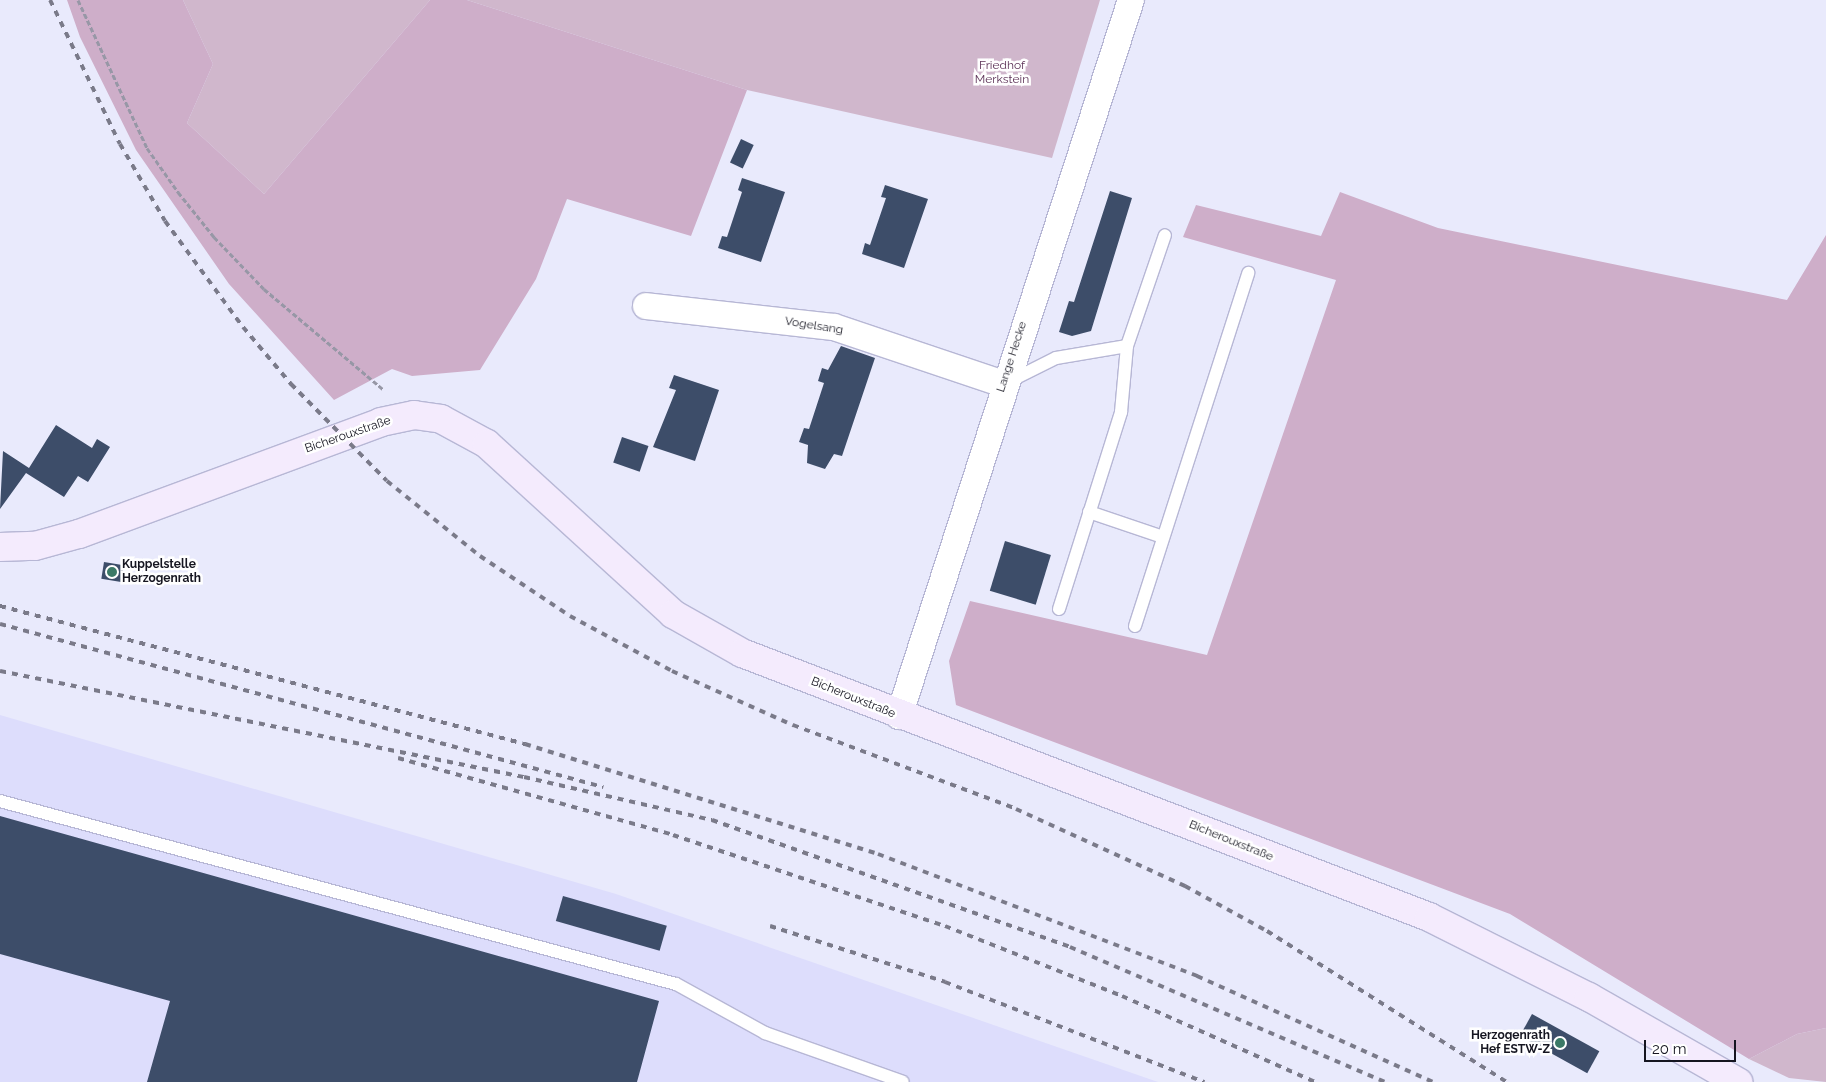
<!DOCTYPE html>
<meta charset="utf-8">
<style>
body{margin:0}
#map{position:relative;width:1826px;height:1082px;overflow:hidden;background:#e9eafc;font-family:Raleway,sans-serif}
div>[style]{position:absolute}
.built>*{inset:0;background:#ddddfc}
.green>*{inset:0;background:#d0b7cc}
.forest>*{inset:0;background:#ceaec9}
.building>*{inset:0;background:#3d4d69;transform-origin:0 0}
.path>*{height:3px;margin-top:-1.5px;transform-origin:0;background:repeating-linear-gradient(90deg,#9797a6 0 5px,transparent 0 7.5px)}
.roads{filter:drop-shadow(1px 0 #b7b7d5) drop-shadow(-1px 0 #b7b7d5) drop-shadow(0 1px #b7b7d5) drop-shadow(0 -1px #b7b7d5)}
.lane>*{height:12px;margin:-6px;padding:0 6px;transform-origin:6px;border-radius:6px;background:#fff}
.street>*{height:26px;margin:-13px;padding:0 13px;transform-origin:13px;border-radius:13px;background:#fff}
.secondary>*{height:28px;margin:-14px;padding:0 14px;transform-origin:14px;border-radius:14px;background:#f4ebfd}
.rail>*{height:4px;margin-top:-2px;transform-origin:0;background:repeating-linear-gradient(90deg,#7a7a89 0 6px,transparent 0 12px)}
.dots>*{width:14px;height:14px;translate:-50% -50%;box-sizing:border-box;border:2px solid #fff;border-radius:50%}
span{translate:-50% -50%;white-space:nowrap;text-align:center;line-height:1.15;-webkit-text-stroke:5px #fff;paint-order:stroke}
.park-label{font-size:12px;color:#5d3358}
.street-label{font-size:12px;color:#151520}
.poi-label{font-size:12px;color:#151520;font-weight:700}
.left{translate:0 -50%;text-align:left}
.right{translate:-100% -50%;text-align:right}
.scale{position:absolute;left:1644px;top:1040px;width:92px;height:22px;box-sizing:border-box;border:2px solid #151520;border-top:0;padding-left:6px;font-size:15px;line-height:18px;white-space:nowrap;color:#151520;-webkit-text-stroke:4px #fff;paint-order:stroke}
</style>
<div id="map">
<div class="built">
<div style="clip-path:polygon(0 715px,616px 894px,1158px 1082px,0 1082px)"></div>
</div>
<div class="green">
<div style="clip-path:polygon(183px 0,430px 0,264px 194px,187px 123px,213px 64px)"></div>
<div style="clip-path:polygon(467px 0,1100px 0,1052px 158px,747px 90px)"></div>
<div style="clip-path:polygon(1826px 1028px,1826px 1082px,1789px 1078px,1749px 1059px,1797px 1034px)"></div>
</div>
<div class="forest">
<div style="clip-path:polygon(67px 0,183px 0,213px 64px,187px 123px,264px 194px,430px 0,467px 0,747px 90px,691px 236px,567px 199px,536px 279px,480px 370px,412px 376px,392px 369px,334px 400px,229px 284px,136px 150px,80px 37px)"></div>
<div style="clip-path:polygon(1340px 192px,1438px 228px,1787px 300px,1826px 235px,1826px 1028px,1797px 1034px,1749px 1059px,1510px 914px,956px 705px,949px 661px,970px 601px,1207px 655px,1336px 280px,1183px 237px,1196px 205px,1321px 236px)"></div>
</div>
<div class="building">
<div style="left:741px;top:139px;width:14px;height:26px;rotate:25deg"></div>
<div style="clip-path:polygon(742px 178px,785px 192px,761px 262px,718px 248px,722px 236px,727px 237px,742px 192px,738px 190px)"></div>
<div style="clip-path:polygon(885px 185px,928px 199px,904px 268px,862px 254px,865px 243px,870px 245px,886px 198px,881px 197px)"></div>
<div style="clip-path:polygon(1110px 191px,1132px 198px,1091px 331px,1072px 336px,1059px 332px,1069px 301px,1074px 302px)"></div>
<div style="clip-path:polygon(841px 346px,875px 358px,842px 456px,834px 454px,825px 469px,807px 463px,808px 445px,799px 442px,804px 428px,809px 429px,824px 383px,818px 381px,822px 368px,828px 370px)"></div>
<div style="clip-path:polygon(674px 375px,719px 390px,695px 461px,653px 447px,676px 390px,669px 388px)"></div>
<div style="clip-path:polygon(56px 425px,92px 448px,97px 439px,110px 447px,88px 482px,78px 476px,64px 497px,26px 473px,0 509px,3px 451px,29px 468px)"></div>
<div style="left:622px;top:437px;width:28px;height:27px;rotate:19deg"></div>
<div style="left:1005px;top:541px;width:48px;height:52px;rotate:17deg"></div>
<div style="left:104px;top:562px;width:20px;height:17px;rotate:9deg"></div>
<div style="clip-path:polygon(0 816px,659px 1001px,637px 1082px,147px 1082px,170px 1001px,0 954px)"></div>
<div style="left:563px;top:896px;width:108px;height:26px;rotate:16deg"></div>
<div style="left:1532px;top:1014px;width:77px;height:25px;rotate:29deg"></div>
</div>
<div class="path">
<div style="left:78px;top:0;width:163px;rotate:65deg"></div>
<div style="left:147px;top:148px;width:54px;rotate:54.8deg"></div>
<div style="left:178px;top:192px;width:58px;rotate:51.3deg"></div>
<div style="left:214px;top:237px;width:72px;rotate:46.1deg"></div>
<div style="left:264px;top:289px;width:157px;rotate:40.1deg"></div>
</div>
<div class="roads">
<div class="lane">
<div style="left:1010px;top:381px;width:51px;rotate:-26.6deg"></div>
<div style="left:1056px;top:358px;width:72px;rotate:-9.6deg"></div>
<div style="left:1089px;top:512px;width:78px;rotate:18.7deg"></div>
<div style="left:1059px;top:609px;width:207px;rotate:-72.5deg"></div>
<div style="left:1121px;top:412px;width:66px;rotate:-84.8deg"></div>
<div style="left:1127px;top:346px;width:117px;rotate:-71.1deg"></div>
<div style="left:1135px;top:626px;width:371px;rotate:-72.2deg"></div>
<div style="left:0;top:801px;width:700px;rotate:15.15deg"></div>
<div style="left:676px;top:984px;width:102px;rotate:28.8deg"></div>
<div style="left:765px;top:1033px;width:146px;rotate:19.5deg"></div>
</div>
<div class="street">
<div style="left:646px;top:306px;width:189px;rotate:6.4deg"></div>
<div style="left:834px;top:327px;width:178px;rotate:18.6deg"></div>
<div style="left:899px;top:716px;width:753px;rotate:-72.05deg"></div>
</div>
<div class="secondary">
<div style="left:0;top:547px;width:35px;rotate:-2deg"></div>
<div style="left:35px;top:546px;width:46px;rotate:-15.3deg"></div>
<div style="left:79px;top:534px;width:322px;rotate:-20.3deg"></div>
<div style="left:381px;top:422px;width:34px;rotate:-12deg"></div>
<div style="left:414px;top:415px;width:27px;rotate:8deg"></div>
<div style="left:441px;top:419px;width:52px;rotate:28.5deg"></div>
<div style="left:487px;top:444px;width:252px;rotate:42.4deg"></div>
<div style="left:673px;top:614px;width:79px;rotate:29.5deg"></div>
<div style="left:742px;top:653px;width:736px;rotate:21.02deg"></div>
<div style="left:1429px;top:917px;width:179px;rotate:26.6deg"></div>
<div style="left:1589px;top:997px;width:172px;rotate:29.7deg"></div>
</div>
</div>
<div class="rail">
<div style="left:50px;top:0;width:160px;rotate:64.1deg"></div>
<div style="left:120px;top:144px;width:89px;rotate:59.7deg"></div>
<div style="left:165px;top:221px;width:132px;rotate:53.7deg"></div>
<div style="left:243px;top:327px;width:75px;rotate:49.9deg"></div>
<div style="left:291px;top:384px;width:136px;rotate:45.3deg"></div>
<div style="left:387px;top:481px;width:119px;rotate:38.9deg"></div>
<div style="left:480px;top:556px;width:108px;rotate:33.7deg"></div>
<div style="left:570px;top:616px;width:116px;rotate:28.3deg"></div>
<div style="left:672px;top:671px;width:133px;rotate:24.1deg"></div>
<div style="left:793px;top:725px;width:238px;rotate:20.6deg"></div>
<div style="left:1016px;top:809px;width:186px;rotate:24.5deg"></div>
<div style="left:1185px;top:886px;width:94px;rotate:28.8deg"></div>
<div style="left:1267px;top:931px;width:284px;rotate:32.2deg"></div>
<div style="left:0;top:606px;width:543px;rotate:14.73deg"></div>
<div style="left:525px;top:744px;width:370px;rotate:17.3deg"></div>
<div style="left:878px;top:854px;width:342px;rotate:20.9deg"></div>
<div style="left:1197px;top:976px;width:259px;rotate:24.2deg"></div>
<div style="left:0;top:624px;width:625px;rotate:15.13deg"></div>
<div style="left:0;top:671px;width:535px;rotate:11.44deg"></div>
<div style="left:524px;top:777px;width:193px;rotate:12.9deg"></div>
<div style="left:712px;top:820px;width:380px;rotate:19.5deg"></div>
<div style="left:1070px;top:947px;width:343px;rotate:23.2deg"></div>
<div style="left:398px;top:758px;width:286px;rotate:15.6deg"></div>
<div style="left:673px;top:835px;width:287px;rotate:18.5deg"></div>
<div style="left:945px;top:926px;width:190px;rotate:21.6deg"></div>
<div style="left:1122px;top:996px;width:211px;rotate:24deg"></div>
<div style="left:770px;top:926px;width:184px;rotate:17.7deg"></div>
<div style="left:945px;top:982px;width:278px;rotate:21.1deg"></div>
</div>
<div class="dots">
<div style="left:112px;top:572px;background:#3b7966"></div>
<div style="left:1560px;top:1043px;background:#3b7966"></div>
</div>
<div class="park-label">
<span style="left:1002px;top:73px">Friedhof<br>Merkstein</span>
</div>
<div class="street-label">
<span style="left:814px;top:326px;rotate:9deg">Vogelsang</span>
<span style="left:1012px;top:357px;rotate:-72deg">Lange Hecke</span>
<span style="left:348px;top:435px;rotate:-19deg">Bicherouxstraße</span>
<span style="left:853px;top:698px;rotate:22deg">Bicherouxstraße</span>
<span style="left:1231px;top:841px;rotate:22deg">Bicherouxstraße</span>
</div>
<div class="poi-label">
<span class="left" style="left:122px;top:572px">Kuppelstelle<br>Herzogenrath</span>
<span class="right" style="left:1550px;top:1043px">Herzogenrath<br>Hef ESTW-Z</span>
</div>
<div class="scale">20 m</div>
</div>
